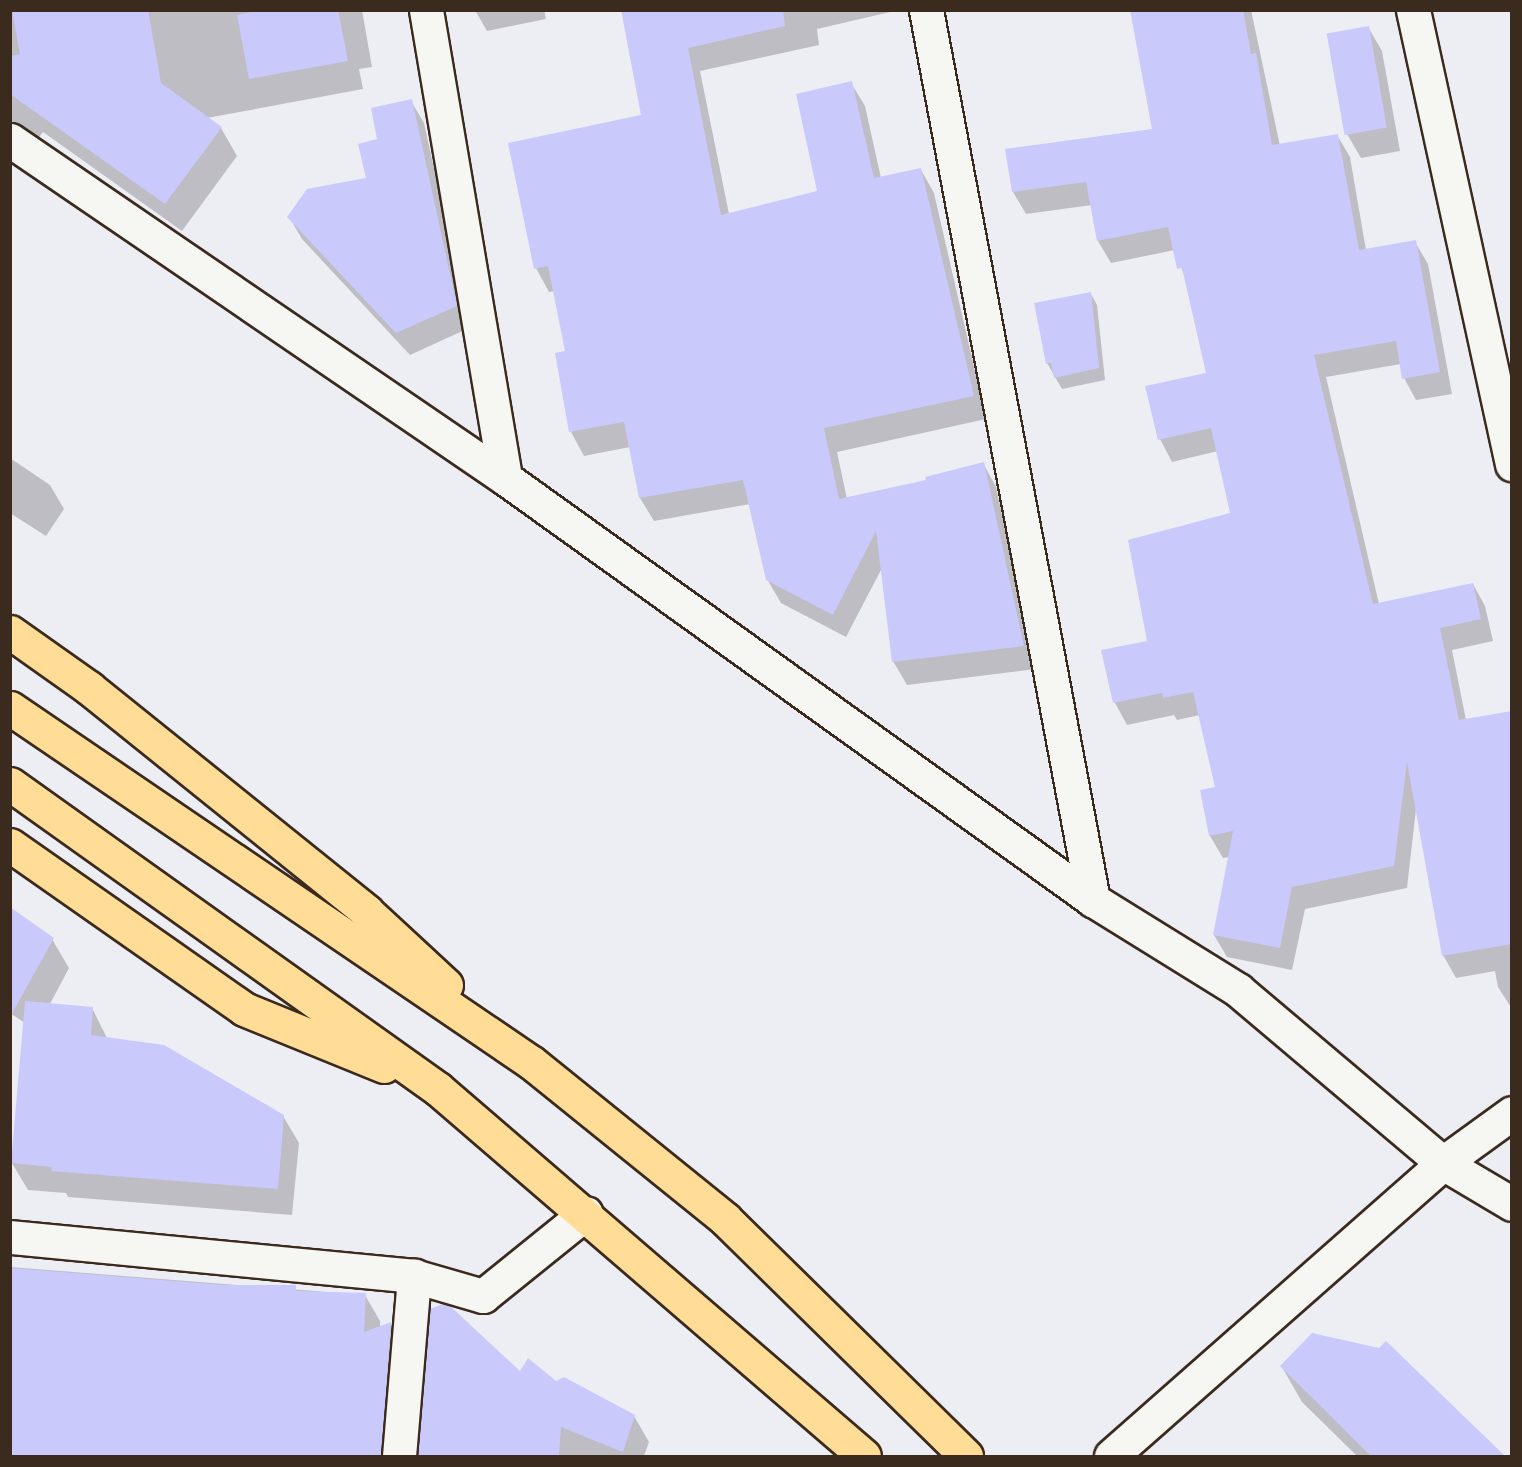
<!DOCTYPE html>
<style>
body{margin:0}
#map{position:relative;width:1522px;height:1467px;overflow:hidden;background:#ededf4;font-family:Pangolin,sans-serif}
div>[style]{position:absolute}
.shadow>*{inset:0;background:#0003}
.building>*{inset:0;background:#cac9fc;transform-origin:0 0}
.roads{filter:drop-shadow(2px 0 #3b2a1e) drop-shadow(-2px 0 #3b2a1e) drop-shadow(0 2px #3b2a1e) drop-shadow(0 -2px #3b2a1e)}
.minor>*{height:33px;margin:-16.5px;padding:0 16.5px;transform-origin:16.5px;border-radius:16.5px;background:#f6f6f2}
.trunk>*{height:33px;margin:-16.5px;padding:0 16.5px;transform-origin:16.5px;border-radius:16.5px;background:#ffdd96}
span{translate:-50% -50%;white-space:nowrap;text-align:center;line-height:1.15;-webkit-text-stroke:5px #f6f6f2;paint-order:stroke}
.frame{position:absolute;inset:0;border:12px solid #3b2a1e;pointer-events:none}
</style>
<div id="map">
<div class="shadow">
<div style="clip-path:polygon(10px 10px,362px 10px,372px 67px,359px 69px,363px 89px,207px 118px,221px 128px,237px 156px,182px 231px,43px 132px,31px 147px,10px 131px)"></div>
<div style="clip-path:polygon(475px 10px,544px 10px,546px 19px,487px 31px)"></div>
<div style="clip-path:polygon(623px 10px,899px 10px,817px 29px,819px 45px,700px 71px,729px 214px,819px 192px,851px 83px,865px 106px,881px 178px,921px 170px,934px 193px,986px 419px,837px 452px,847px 499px,928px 482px,983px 463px,996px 487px,1036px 669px,907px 685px,893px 661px,882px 568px,846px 637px,781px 603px,767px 579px,750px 504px,654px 521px,640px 498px,630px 447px,584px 456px,571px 432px,557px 354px,567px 352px,555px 291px,549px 292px,536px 268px,642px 117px)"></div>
<div style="clip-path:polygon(1132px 10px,1251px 10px,1280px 146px,1337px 135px,1350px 157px,1366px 250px,1415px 242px,1428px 264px,1452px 394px,1416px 400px,1404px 378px,1401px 364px,1326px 377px,1379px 604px,1473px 584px,1485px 606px,1493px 641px,1452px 650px,1466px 720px,1512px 717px,1512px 1009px,1498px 987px,1495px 971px,1456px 978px,1443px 955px,1416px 809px,1407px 888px,1305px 909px,1292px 970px,1227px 957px,1214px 935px,1229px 857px,1223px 858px,1210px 836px,1202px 792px,1216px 789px,1200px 715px,1177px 720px,1174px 715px,1127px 725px,1115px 703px,1103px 651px,1149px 642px,1232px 514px,1218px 451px,1172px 462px,1160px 439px,1208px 374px,1187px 283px,1175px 250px,1111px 263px,1098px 241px,1092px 205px,1026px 214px,1013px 192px,1007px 150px,1154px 130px)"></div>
<div style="clip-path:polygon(1368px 27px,1382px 51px,1400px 151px,1361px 158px,1347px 134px)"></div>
<div style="clip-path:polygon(411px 101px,424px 123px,469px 328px,410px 355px,302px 239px,289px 217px,368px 179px,378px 140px)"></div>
<div style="clip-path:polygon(1091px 294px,1097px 305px,1105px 380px,1062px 389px,1047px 363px)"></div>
<div style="clip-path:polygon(10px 458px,50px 485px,64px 509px,46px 536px,10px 513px)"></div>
<div style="clip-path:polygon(52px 939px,69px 968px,50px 1004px,92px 1008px,107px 1038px,283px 1116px,299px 1143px,292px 1215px,68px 1197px,66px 1193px,28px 1190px,12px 1163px,25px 1023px,10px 1013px)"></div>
<div style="clip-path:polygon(10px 1267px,365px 1295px,380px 1321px,380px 1328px,391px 1324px,405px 1350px,396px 1456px,10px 1456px)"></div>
<div style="clip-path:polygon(431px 1310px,520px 1374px,556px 1383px,634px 1416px,649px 1442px,644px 1456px,419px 1456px)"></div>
<div style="clip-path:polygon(1386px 1343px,1503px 1456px,1357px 1456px,1302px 1402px,1282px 1367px,1380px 1349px)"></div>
</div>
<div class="building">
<div style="clip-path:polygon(12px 10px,148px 10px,161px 83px,222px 127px,165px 204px,10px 94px,10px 56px,20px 54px)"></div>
<div style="clip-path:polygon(259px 10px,338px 10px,348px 61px,249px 79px,237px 15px)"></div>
<div style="clip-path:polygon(621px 10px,783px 10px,785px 26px,688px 48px,721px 215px,817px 191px,796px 94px,852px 81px,874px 178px,921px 168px,974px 396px,824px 428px,839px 499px,926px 480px,925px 477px,984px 462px,1024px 646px,892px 662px,876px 531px,833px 615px,766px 580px,743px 480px,639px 498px,624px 422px,569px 432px,555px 353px,565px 351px,548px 266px,534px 269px,508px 143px,641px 115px)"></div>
<div style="clip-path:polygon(1130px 10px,1243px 10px,1251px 54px,1256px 53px,1272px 145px,1338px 134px,1359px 250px,1416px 240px,1440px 372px,1402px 379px,1396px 341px,1314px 355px,1373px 604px,1473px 583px,1481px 619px,1440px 628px,1459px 720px,1512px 711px,1512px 944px,1442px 956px,1407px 762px,1394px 866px,1292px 887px,1280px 948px,1213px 935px,1233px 831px,1209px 836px,1200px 790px,1215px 787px,1193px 692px,1163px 698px,1162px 693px,1113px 703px,1101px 650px,1147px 641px,1128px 540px,1230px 513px,1211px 428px,1158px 440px,1145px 386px,1206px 373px,1182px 268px,1177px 269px,1168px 227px,1097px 241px,1086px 182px,1012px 192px,1005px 149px,1152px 129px)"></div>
<div style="left:1369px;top:26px;width:103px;height:43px;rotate:80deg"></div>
<div style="clip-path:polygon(412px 99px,457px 306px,396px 333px,287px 217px,307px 189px,366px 178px,358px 144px,377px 139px,371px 108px)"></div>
<div style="clip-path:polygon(1091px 292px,1099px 368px,1054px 378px,1051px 363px,1046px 364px,1034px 303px)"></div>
<div style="clip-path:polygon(10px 907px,54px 938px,10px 1017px)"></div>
<div style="clip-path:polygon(25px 1001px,93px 1007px,91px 1035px,164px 1045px,284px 1115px,278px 1189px,51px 1171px,52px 1167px,11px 1163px)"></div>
<div style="clip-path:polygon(10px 1268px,225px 1285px,296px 1285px,296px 1291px,366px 1293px,364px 1332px,391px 1322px,381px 1456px,10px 1456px)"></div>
<div style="clip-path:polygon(443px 1304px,450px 1306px,520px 1371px,528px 1358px,556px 1381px,564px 1377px,635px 1415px,623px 1452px,561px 1427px,559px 1456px,418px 1456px,430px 1309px)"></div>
<div style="clip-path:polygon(1312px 1333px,1379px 1348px,1386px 1341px,1505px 1456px,1371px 1456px,1280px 1366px)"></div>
</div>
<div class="roads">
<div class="minor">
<div style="left:426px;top:10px;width:475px;rotate:80.4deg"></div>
<div style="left:926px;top:10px;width:906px;rotate:79.37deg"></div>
<div style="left:1093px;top:900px;width:171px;rotate:31.8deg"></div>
<div style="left:1238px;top:990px;width:268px;rotate:40.2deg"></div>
<div style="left:1443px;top:1163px;width:80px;rotate:30.7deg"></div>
<div style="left:1413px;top:10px;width:465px;rotate:77.7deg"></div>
<div style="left:10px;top:140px;width:599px;rotate:34.33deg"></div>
<div style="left:505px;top:478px;width:724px;rotate:35.67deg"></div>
<div style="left:10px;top:1237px;width:406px;rotate:5.5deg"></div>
<div style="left:414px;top:1276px;width:72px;rotate:16.2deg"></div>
<div style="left:483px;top:1296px;width:132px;rotate:-38.9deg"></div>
<div style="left:399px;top:1456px;width:181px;rotate:-85.2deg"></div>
<div style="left:1111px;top:1456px;width:443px;rotate:-41.4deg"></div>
<div style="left:1443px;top:1163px;width:85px;rotate:-35.9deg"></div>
</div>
<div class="trunk">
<div style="left:10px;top:632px;width:97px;rotate:35.3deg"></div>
<div style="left:89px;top:688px;width:356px;rotate:38.8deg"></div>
<div style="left:366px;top:911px;width:109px;rotate:42.8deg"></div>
<div style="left:10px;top:708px;width:631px;rotate:34.22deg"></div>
<div style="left:532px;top:1063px;width:248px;rotate:38.9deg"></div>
<div style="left:725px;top:1219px;width:338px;rotate:44.5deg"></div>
<div style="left:10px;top:784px;width:526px;rotate:35.47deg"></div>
<div style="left:438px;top:1089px;width:562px;rotate:40.74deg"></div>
<div style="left:10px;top:845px;width:286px;rotate:35deg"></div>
<div style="left:244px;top:1009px;width:151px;rotate:22.2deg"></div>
</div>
</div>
<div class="frame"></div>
</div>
